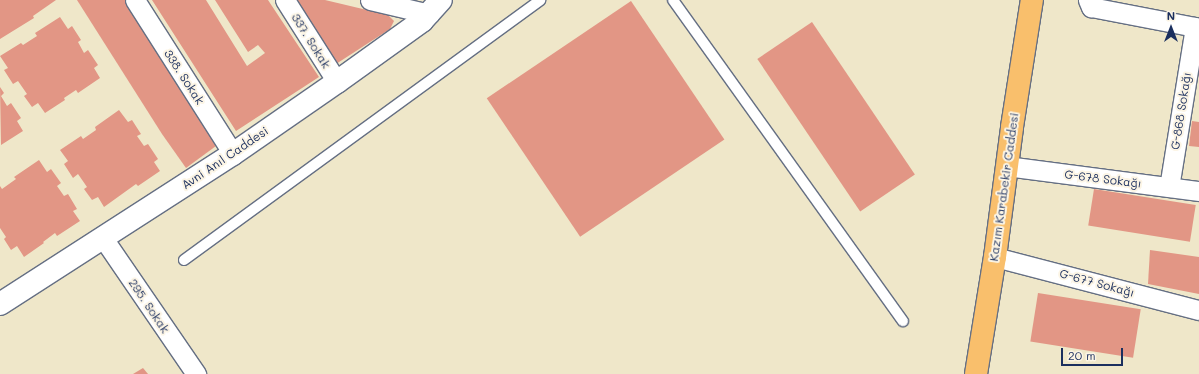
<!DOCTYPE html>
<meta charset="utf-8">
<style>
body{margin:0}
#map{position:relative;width:1199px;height:374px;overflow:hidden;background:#efe7c9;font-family:Mali,sans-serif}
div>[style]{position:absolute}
.building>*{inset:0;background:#e29685;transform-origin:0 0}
.roads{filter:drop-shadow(1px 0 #656f83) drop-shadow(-1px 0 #656f83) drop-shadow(0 1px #656f83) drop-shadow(0 -1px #656f83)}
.service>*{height:10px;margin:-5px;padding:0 5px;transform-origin:5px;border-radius:5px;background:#fff}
.minor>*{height:19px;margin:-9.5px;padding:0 9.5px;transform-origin:9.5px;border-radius:9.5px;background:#fff}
.tertiary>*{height:22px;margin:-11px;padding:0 11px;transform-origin:11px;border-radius:11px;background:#fff}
.primary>*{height:22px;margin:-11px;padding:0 11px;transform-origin:11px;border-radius:11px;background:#f9bf6c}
span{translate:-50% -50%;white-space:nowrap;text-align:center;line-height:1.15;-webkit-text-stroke:4px #fcf5e5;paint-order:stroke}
.street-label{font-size:12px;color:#1b2f5e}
.north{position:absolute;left:1151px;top:8px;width:40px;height:40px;-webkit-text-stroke:3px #fcf5e5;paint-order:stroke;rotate:0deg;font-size:11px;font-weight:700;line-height:16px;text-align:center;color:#1b2f5e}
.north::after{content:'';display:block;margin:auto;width:14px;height:18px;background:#1b2f5e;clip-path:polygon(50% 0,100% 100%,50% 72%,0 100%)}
.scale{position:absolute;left:1061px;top:348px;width:62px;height:18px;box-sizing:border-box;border:2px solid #1b2f5e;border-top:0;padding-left:5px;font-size:12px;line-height:14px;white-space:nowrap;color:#1b2f5e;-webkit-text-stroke:3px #fcf5e5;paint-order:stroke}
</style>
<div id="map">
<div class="building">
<div style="clip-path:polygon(0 0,56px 0,33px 16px,34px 18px,0 39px)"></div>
<div style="clip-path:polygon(77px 0,125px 0,216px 146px,186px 168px,162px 134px)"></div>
<div style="clip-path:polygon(152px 0,206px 0,247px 66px,265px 53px,258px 45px,248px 52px,215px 0,268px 0,319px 77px,236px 131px)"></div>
<div style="clip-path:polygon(294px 0,325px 0,388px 15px,394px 21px,390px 29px,336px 64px)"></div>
<div style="left:631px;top:1px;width:167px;height:174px;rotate:56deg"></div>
<div style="clip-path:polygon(60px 17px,68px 29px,72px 26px,81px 40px,78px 42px,84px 53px,88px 50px,98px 65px,94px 68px,100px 78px,78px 93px,76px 90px,64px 98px,65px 100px,45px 113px,38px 103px,32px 107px,24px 96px,27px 94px,18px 81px,13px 84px,4px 70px,8px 68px,0 56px,21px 43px,23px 45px,37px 36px,35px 33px)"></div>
<div style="left:812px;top:22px;width:184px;height:66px;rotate:56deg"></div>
<div style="clip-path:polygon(0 87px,4px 93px,1px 96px,7px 106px,11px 103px,21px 118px,17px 121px,23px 131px,1px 145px)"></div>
<div style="clip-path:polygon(119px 110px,128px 122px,132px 120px,141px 134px,137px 136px,144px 146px,148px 144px,158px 159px,154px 162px,160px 171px,138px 186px,136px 184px,104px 207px,98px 197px,92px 200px,84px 189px,87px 187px,78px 174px,73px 178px,64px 164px,68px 161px,60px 150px,81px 136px,83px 139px,96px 130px,95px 127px)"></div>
<div style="clip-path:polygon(1192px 121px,1199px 122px,1199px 147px,1189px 146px)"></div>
<div style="clip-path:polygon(39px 160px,47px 172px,51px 169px,61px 183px,57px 186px,64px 196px,68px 194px,77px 209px,73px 211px,80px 221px,57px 236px,55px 233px,43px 242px,44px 243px,24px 257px,17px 246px,11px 250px,4px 239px,6px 237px,0 228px,0 186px,2px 189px,16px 179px,14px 177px)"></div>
<div style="left:1094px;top:189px;width:103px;height:37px;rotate:9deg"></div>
<div style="clip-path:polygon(1150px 250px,1199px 257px,1199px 294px,1148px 284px)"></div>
<div style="left:1038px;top:293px;width:104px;height:49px;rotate:9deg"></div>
<div style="clip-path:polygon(143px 368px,148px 374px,133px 374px)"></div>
</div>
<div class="roads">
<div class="service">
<div style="left:673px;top:0;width:395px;rotate:54.4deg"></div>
<div style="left:184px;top:260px;width:441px;rotate:-36.1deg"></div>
</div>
<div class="minor">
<div style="left:135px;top:0;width:183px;rotate:57.5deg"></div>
<div style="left:285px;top:0;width:97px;rotate:57.6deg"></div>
<div style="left:370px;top:0;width:61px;rotate:13.3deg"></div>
<div style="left:1088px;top:0;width:8px;rotate:67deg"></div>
<div style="left:1091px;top:7px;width:106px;rotate:10.9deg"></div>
<div style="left:1195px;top:27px;width:162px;rotate:99.2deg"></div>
<div style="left:1006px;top:166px;width:195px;rotate:7.4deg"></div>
<div style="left:103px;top:238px;width:165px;rotate:55.6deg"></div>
<div style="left:995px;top:257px;width:211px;rotate:14.6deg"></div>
</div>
<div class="tertiary">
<div style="left:0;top:304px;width:277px;rotate:-32.8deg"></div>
<div style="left:233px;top:154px;width:126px;rotate:-34.7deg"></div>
<div style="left:337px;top:82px;width:105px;rotate:-35.7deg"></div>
<div style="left:422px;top:21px;width:28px;rotate:-48deg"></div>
</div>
<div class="primary">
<div style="left:976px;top:374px;width:119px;rotate:-80.8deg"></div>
<div style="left:995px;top:257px;width:131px;rotate:-82.5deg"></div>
<div style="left:1012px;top:127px;width:129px;rotate:-81.1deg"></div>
</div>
</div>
<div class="street-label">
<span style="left:311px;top:41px;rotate:58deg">337. Sokak</span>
<span style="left:184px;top:77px;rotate:57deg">338. Sokak</span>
<span style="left:1181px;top:111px;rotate:-81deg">G-868 Sokağı</span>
<span style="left:225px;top:158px;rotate:-34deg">Avni Anıl Caddesi</span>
<span style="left:1103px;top:179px;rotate:7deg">G-678 Sokağı</span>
<span style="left:1004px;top:187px;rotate:-82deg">Kazım Karabekir Caddesi</span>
<span style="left:1097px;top:283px;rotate:15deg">G-677 Sokağı</span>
<span style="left:149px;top:306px;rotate:56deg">295. Sokak</span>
</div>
<div class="north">N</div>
<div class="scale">20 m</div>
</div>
